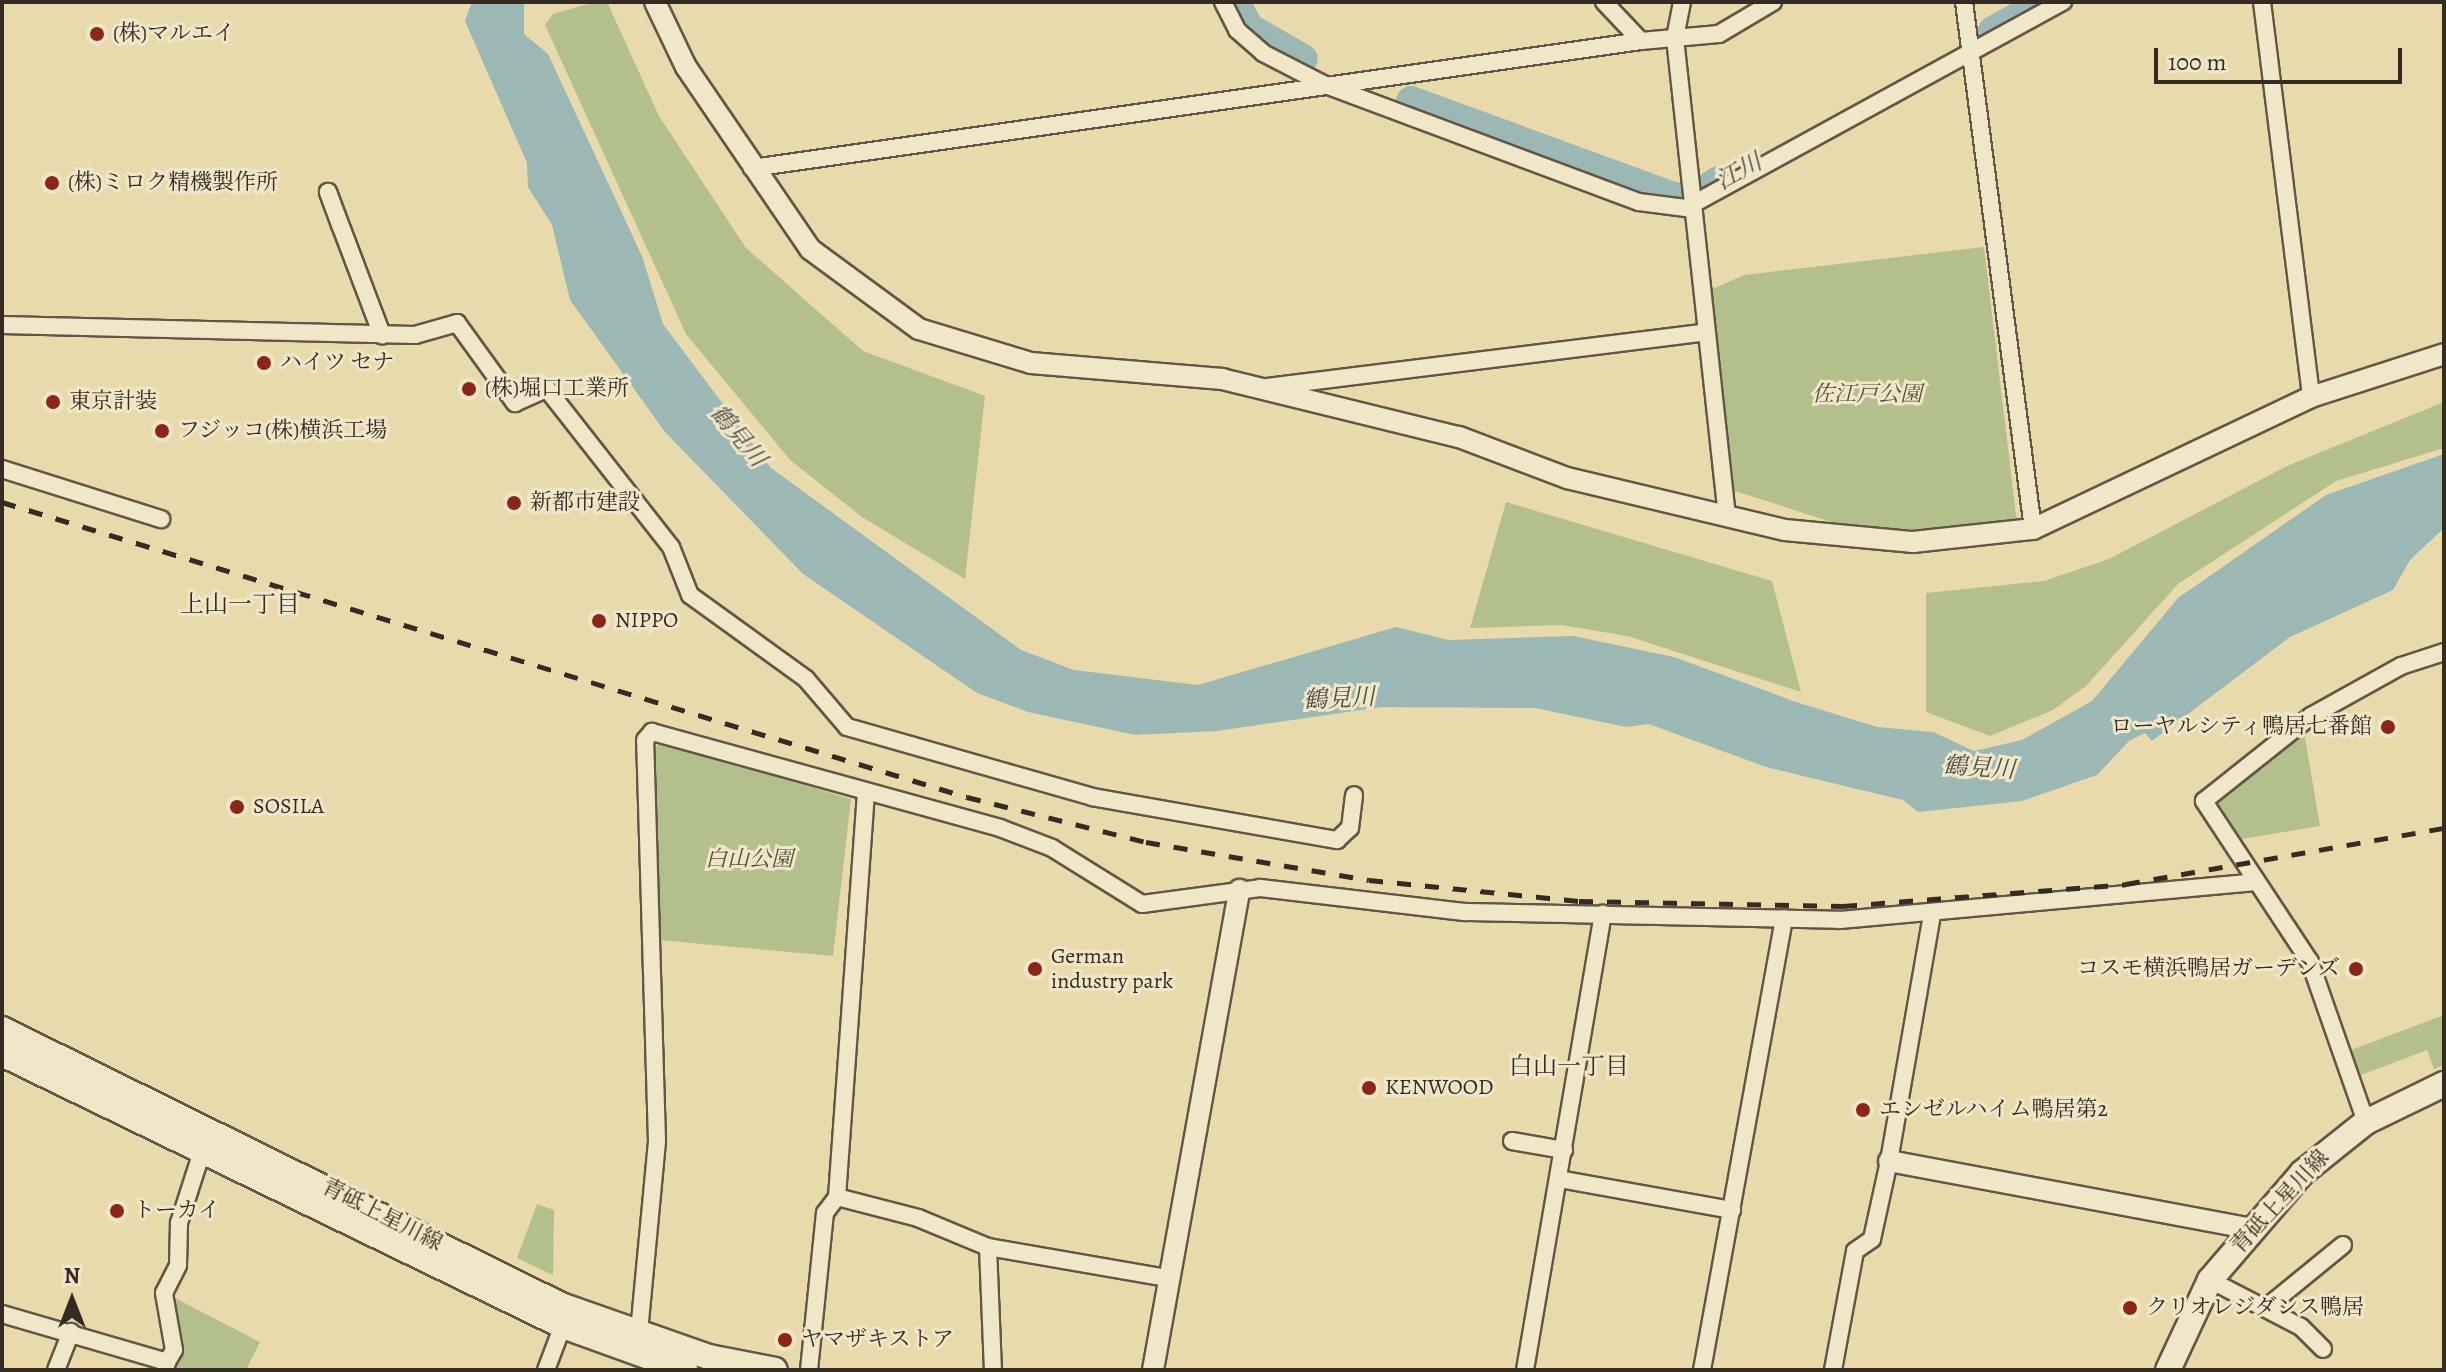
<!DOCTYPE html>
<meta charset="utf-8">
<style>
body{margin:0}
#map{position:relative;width:2446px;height:1372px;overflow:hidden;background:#e8daab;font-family:Alegreya,"Noto Serif JP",serif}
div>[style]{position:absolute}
.green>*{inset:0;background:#b3c08c}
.water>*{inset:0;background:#9cb8b5}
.river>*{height:30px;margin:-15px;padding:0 15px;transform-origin:15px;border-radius:15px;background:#9cb8b5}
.roads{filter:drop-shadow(2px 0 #615745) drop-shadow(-2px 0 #615745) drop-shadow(0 2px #615745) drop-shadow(0 -2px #615745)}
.minor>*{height:16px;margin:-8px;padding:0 8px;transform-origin:8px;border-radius:8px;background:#f0e7c8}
.tertiary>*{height:20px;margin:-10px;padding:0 10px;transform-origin:10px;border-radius:10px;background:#f0e7c8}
.secondary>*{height:24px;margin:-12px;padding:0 12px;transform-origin:12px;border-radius:12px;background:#f0e7c8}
.rail>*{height:5px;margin-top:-2.5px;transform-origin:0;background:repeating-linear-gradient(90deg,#342b23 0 14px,transparent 0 28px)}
.dots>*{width:22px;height:22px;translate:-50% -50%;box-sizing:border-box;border:4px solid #f0e7c8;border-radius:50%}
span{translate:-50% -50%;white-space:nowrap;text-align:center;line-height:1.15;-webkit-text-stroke:6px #f0e7c8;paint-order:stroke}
.poi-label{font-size:22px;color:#342b23}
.left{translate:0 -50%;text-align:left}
.right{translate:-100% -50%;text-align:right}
.park-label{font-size:22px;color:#54503d;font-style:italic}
.street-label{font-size:22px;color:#342b23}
.water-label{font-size:24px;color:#4e4e48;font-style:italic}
.neighbourhood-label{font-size:24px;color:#342b23}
.frame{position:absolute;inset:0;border:4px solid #342b23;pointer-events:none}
.north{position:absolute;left:32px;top:1260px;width:80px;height:80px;-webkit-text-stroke:6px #f0e7c8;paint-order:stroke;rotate:0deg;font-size:22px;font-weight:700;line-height:32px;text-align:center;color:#342b23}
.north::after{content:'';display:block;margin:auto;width:28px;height:36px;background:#342b23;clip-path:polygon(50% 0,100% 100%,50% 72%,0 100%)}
.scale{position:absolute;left:2154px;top:48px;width:248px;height:36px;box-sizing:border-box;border:4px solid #342b23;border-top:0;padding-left:10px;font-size:24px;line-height:28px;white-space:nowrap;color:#342b23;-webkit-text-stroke:6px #f0e7c8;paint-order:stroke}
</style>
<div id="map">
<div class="green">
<div style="clip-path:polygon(595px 2px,607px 2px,659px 116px,746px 248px,863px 351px,985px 396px,965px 579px,862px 517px,790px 460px,686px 334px,545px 25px,553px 14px)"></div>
<div style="clip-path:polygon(1984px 247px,2017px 523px,1906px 530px,1841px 525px,1732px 490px,1710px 290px,1744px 275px)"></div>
<div style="clip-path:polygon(2444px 402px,2444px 448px,2336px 481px,2178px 584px,2086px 686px,2053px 710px,1990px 736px,1926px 712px,1926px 593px,2044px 581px,2109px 559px,2287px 466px)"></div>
<div style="clip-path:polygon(1506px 502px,1772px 581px,1801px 692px,1627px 636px,1561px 625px,1470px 628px)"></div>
<div style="clip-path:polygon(2304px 732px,2320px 826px,2236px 840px,2211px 807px,2213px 797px)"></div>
<div style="clip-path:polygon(660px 742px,851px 799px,833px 956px,659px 940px,655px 748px)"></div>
<div style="clip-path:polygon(2444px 1015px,2444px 1065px,2434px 1069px,2427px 1050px,2361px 1075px,2351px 1050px)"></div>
<div style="clip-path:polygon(537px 1204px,554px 1210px,553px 1275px,517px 1258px)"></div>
<div style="clip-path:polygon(175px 1298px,260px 1342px,246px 1370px,173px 1370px,182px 1355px)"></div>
</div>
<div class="water">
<div style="clip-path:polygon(472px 2px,524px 2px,524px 34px,548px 54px,642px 256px,663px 324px,771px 468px,1021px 650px,1074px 670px,1198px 685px,1396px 627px,1449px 640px,1573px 636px,1674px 657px,1796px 702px,1877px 727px,1933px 732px,1974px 751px,2022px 740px,2092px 701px,2178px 598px,2326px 495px,2444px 454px,2444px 528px,2410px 560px,2393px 590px,2290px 637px,2152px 741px,2145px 733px,2129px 741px,2097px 775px,2022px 801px,1918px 812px,1903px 800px,1766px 767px,1649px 724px,1626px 727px,1535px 708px,1381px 707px,1217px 731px,1135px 735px,1028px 712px,977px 693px,803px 574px,665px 432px,570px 300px,552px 225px,528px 187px,527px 163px,465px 21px)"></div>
</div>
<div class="river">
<div style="left:1235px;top:2px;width:30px;rotate:62deg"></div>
<div style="left:1249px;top:28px;width:62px;rotate:29.9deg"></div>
<div style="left:1993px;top:31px;width:60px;rotate:-28.7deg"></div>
<div style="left:1411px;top:101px;width:279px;rotate:20.1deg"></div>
<div style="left:1673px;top:197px;width:17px;rotate:7deg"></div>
<div style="left:1690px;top:199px;width:34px;rotate:-32deg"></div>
</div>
<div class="roads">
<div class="minor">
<div style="left:1223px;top:2px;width:31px;rotate:63deg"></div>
<div style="left:1237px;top:30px;width:35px;rotate:41deg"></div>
<div style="left:1263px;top:53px;width:68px;rotate:27.3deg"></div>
<div style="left:1323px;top:84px;width:337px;rotate:20.5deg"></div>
<div style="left:1639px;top:202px;width:47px;rotate:7.3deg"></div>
<div style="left:1686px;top:208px;width:430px;rotate:-28.7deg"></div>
<div style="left:1604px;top:2px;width:54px;rotate:46.5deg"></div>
<div style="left:1641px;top:41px;width:78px;rotate:-5.1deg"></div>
<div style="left:1719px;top:34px;width:63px;rotate:-30.7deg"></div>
<div style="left:1682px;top:2px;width:37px;rotate:101deg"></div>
<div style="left:1675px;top:38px;width:481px;rotate:83.8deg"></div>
<div style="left:1964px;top:2px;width:531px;rotate:82.54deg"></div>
<div style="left:2262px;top:2px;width:398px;rotate:82.9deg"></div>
<div style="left:752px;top:168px;width:898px;rotate:-8.13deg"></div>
<div style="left:328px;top:192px;width:37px;rotate:70deg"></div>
<div style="left:341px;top:227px;width:116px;rotate:69.2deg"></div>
<div style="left:382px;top:335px;width:153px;rotate:-110.7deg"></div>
<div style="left:2px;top:325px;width:413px;rotate:1.4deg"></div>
<div style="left:415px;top:335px;width:44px;rotate:-15.9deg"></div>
<div style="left:457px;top:323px;width:99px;rotate:54.1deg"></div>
<div style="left:515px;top:403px;width:35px;rotate:-24deg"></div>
<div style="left:547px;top:389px;width:201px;rotate:51.9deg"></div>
<div style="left:671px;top:547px;width:52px;rotate:68.4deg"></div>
<div style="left:690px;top:595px;width:143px;rotate:35.9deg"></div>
<div style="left:806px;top:679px;width:63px;rotate:49.5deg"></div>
<div style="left:847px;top:727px;width:255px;rotate:15.9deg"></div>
<div style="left:1092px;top:797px;width:249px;rotate:10deg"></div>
<div style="left:1337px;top:840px;width:18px;rotate:-43deg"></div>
<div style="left:1350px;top:828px;width:33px;rotate:-83deg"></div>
<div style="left:1267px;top:387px;width:442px;rotate:-7.1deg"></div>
<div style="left:2px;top:469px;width:167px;rotate:17.5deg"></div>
<div style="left:2366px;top:1122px;width:170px;rotate:-109.3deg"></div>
<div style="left:2310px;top:962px;width:193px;rotate:-123.4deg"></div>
<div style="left:2204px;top:801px;width:137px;rotate:-38.5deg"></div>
<div style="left:2311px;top:716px;width:103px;rotate:-29.1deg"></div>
<div style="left:2401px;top:666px;width:45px;rotate:-18deg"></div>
<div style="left:1512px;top:1141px;width:53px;rotate:9.8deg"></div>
<div style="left:1559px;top:1179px;width:176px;rotate:10.2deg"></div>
<div style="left:837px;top:1197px;width:84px;rotate:14.5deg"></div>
<div style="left:918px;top:1218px;width:76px;rotate:22.5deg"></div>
<div style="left:988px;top:1247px;width:183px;rotate:9.8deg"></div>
<div style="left:988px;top:1247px;width:123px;rotate:87.7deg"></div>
<div style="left:2210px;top:1280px;width:102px;rotate:27.3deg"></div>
<div style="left:2301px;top:1327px;width:31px;rotate:45deg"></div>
<div style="left:2267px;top:1307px;width:98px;rotate:-39.2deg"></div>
<div style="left:2px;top:1314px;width:172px;rotate:16.2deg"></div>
<div style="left:167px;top:1362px;width:8px;rotate:104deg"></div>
<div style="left:639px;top:1332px;width:192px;rotate:-84.6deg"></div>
<div style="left:657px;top:1141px;width:401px;rotate:-91.7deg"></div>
<div style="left:645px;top:740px;width:11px;rotate:-49deg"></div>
<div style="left:652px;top:732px;width:361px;rotate:15.4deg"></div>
<div style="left:1000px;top:828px;width:56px;rotate:21deg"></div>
<div style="left:1052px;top:848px;width:106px;rotate:31.9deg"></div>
<div style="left:1142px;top:904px;width:119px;rotate:-7.7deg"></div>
<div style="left:1260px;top:888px;width:206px;rotate:6.7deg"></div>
<div style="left:1465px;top:912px;width:375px;rotate:1.2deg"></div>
<div style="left:1840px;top:920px;width:418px;rotate:-5.2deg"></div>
<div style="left:167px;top:1362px;width:14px;rotate:-60deg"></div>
<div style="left:174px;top:1350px;width:58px;rotate:-100deg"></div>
<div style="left:164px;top:1293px;width:31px;rotate:-63deg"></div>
<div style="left:178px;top:1265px;width:42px;rotate:-88.6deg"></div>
<div style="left:179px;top:1223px;width:85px;rotate:-72.2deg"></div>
<div style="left:56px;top:1370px;width:41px;rotate:-68.5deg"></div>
<div style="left:546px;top:1370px;width:57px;rotate:-69.3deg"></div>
<div style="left:809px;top:1370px;width:158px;rotate:-84.2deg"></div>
<div style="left:825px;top:1213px;width:20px;rotate:-53deg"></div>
<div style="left:837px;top:1197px;width:403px;rotate:-85.9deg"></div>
<div style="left:1525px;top:1370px;width:463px;rotate:-80.3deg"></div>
<div style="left:1702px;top:1370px;width:459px;rotate:-79.7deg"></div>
<div style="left:1833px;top:1370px;width:121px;rotate:-79.5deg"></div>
<div style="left:1855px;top:1251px;width:21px;rotate:-35deg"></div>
<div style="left:1872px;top:1239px;width:80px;rotate:-77.7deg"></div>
<div style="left:1889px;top:1161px;width:250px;rotate:-80.1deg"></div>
</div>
<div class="tertiary">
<div style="left:655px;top:2px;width:72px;rotate:64.5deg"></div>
<div style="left:686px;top:67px;width:220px;rotate:55.7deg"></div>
<div style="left:810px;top:249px;width:135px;rotate:36.3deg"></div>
<div style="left:919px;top:329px;width:117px;rotate:16.9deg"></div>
<div style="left:1031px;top:363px;width:192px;rotate:4.8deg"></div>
<div style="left:1222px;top:379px;width:244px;rotate:13.8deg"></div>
<div style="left:1459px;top:437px;width:116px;rotate:20.8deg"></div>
<div style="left:1567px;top:478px;width:224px;rotate:13.4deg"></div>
<div style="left:1785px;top:530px;width:129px;rotate:5.4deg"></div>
<div style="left:1913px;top:542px;width:121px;rotate:-6.2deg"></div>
<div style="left:2033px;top:529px;width:308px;rotate:-25.4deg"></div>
<div style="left:2311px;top:397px;width:140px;rotate:-17.9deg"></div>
<div style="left:1889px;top:1161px;width:368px;rotate:10.6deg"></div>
<div style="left:1153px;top:1370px;width:488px;rotate:-79.8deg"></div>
</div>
<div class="secondary">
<div style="left:2px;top:1029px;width:623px;rotate:26.28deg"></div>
<div style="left:561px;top:1305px;width:157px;rotate:19.4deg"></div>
<div style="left:709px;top:1357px;width:67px;rotate:11.1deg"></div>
<div style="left:2px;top:1054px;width:623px;rotate:25.87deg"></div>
<div style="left:563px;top:1326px;width:130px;rotate:19.8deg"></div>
<div style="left:2168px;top:1370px;width:99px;rotate:-65deg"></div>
<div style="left:2210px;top:1280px;width:141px;rotate:-49.3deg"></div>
<div style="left:2302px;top:1173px;width:82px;rotate:-38.6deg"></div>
<div style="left:2366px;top:1122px;width:87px;rotate:-26deg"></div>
</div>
</div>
<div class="rail">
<div style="left:2px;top:502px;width:1009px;rotate:17deg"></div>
<div style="left:967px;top:797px;width:185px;rotate:14.1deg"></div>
<div style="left:1146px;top:842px;width:226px;rotate:9.7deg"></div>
<div style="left:1369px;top:880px;width:211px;rotate:5.7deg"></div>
<div style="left:1579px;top:901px;width:264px;rotate:1.1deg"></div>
<div style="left:1843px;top:906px;width:284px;rotate:-4.4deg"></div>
<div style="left:2126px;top:884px;width:323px;rotate:-10deg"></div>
</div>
<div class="dots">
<div style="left:97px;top:34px;background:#8f2418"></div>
<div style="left:52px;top:183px;background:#8f2418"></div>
<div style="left:264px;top:363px;background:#8f2418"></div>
<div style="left:469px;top:389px;background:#8f2418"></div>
<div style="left:53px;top:402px;background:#8f2418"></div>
<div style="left:162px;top:431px;background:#8f2418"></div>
<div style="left:514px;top:503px;background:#8f2418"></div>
<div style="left:599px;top:621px;background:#8f2418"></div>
<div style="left:2388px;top:727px;background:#8f2418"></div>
<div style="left:237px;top:807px;background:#8f2418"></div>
<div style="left:1035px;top:969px;background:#8f2418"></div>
<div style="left:2356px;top:969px;background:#8f2418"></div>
<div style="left:1369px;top:1088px;background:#8f2418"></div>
<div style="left:1863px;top:1110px;background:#8f2418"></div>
<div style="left:117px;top:1211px;background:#8f2418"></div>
<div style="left:2130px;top:1308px;background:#8f2418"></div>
<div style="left:785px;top:1340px;background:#8f2418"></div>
</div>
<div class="poi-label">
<span class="left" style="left:113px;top:34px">(株)マルエイ</span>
<span class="left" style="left:68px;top:183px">(株)ミロク精機製作所</span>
<span class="left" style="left:280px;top:363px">ハイツ セナ</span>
<span class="left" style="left:485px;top:389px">(株)堀口工業所</span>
<span class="left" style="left:69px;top:402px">東京計装</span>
<span class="left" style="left:178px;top:431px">フジッコ(株)横浜工場</span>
<span class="left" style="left:530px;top:503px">新都市建設</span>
<span class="left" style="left:615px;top:621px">NIPPO</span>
<span class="right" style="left:2372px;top:727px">ローヤルシティ鴨居七番館</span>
<span class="left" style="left:253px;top:807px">SOSILA</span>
<span class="left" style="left:1051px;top:969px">German<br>industry park</span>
<span class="right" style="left:2340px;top:969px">コスモ横浜鴨居ガーデンズ</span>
<span class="left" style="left:1385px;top:1088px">KENWOOD</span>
<span class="left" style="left:1879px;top:1110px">エンゼルハイム鴨居第2</span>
<span class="left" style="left:133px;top:1211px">トーカイ</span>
<span class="left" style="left:2146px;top:1308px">クリオレジダンス鴨居</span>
<span class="left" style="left:801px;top:1340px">ヤマザキストア</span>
</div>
<div class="park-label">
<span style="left:1867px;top:395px">佐江戸公園</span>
<span style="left:749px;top:860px">白山公園</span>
</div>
<div class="street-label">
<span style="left:2280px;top:1202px;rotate:-47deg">青砥上星川線</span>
<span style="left:382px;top:1215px;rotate:27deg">青砥上星川線</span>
</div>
<div class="water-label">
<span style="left:1739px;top:172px;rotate:-29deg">江川</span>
<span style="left:738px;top:436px;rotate:50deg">鶴見川</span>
<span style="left:1339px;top:699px;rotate:-3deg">鶴見川</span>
<span style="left:1979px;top:768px;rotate:4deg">鶴見川</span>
</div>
<div class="neighbourhood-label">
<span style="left:240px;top:605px">上山一丁目</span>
<span style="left:1569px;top:1067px">白山一丁目</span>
</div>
<div class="frame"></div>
<div class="north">N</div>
<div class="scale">100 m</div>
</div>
